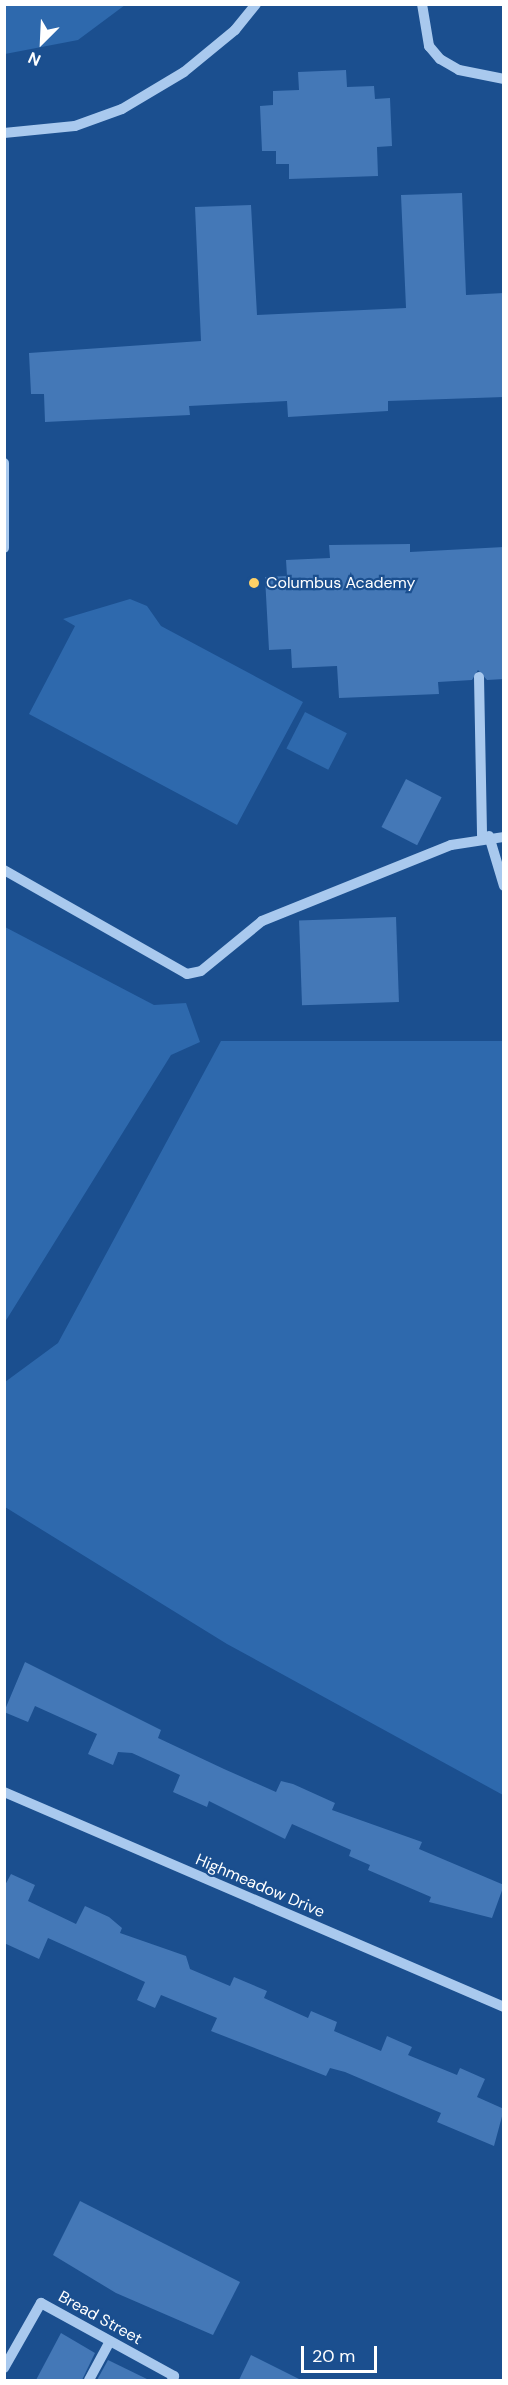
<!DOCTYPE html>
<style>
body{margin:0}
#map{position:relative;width:508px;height:2385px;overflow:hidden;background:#1b4f8f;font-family:"DM Sans",sans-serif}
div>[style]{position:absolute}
.green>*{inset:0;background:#2e69ad;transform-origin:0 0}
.building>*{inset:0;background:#4478b7;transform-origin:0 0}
.minor>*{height:10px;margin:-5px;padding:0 5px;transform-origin:5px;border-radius:5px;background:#a9c9ee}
.dots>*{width:16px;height:16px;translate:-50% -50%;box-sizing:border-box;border:3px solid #1b4f8f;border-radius:50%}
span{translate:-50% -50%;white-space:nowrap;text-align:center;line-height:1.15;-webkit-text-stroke:4.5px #1b4f8f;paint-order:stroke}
.poi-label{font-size:16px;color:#fff}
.left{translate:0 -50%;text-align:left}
.street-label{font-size:16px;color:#fff}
.frame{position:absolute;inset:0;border:6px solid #fff;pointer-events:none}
.north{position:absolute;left:12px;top:12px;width:60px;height:60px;-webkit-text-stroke:4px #1b4f8f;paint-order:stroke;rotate:204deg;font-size:16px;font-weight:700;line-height:24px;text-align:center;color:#fff}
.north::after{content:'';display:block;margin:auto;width:21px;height:27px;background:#fff;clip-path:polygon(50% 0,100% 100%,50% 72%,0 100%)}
.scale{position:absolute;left:301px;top:2346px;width:76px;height:27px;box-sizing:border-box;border:3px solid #fff;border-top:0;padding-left:8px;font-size:18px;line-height:21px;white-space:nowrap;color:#fff;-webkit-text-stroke:4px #1b4f8f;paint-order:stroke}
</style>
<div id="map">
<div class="green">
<div style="clip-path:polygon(5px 4px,125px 4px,125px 5px,78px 40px,5px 54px)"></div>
<div style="clip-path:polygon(130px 599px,147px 606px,161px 626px,303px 702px,237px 825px,29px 714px,75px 626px,63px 619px)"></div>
<div style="left:305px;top:712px;width:47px;height:41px;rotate:27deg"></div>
<div style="clip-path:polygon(5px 927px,154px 1005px,186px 1003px,200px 1042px,171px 1055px,5px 1322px)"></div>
<div style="clip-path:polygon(221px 1041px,503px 1041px,503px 1795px,227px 1644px,5px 1507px,5px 1382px,58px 1343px)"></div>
</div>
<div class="building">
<div style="clip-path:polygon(346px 70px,347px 87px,374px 86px,375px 99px,390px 98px,392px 146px,377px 147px,378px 176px,289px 179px,289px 164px,276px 164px,276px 151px,262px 151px,260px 106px,273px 105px,273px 91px,299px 90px,298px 72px)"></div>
<div style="clip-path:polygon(462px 193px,466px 295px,504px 293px,504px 397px,388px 401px,388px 411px,288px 417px,287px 401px,189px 406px,190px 415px,45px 422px,44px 394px,31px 394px,29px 353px,201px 341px,195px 207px,251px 205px,257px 315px,406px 308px,401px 195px)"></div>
<div style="clip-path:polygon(410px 544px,410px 552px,504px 547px,504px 679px,487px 680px,478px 670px,472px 680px,438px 682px,439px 694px,339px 698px,337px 666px,292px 668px,291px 649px,269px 650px,265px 577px,287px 576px,286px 560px,330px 558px,329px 545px)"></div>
<div style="left:406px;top:779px;width:40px;height:54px;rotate:27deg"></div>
<div style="left:396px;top:917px;width:85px;height:97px;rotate:88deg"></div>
<div style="clip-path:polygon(25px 1662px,161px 1730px,158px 1738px,224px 1769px,276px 1792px,281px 1781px,293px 1784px,335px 1803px,332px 1810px,422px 1842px,419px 1849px,504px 1885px,492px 1918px,429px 1902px,431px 1897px,368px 1870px,370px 1865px,349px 1856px,351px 1850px,292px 1824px,285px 1839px,209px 1801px,207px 1807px,173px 1792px,180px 1775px,132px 1753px,118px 1752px,113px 1765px,88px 1754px,97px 1734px,35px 1706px,28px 1722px,4px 1712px)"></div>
<div style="clip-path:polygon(11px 1874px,35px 1885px,28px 1901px,76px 1924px,85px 1906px,109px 1917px,122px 1928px,120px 1933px,186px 1956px,190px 1969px,230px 1986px,234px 1977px,253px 1985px,267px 1991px,264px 1998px,308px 2018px,311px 2011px,337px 2022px,334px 2031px,381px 2051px,387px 2036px,412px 2047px,408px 2055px,457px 2075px,460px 2068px,485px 2079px,477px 2097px,504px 2109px,494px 2146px,437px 2122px,441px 2113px,345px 2072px,330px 2068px,326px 2076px,211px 2031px,217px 2018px,161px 1995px,155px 2008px,137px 2000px,145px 1982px,48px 1938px,39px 1959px,4px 1943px,4px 1887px)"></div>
<div style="clip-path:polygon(80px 2201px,240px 2282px,213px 2335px,116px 2293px,53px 2255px)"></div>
<div style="clip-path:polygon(61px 2333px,95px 2353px,82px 2380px,36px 2380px)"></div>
<div style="clip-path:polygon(251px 2355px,301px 2380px,239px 2380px)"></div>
<div style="clip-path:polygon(108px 2360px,149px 2380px,97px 2380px)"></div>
</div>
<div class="minor">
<div style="left:422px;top:4px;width:43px;rotate:80.5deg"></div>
<div style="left:429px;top:46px;width:17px;rotate:50deg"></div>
<div style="left:440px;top:59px;width:22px;rotate:30deg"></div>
<div style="left:459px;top:70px;width:46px;rotate:11.3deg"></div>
<div style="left:4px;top:133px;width:71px;rotate:-5.6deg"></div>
<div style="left:75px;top:126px;width:50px;rotate:-19.9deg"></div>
<div style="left:122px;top:109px;width:72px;rotate:-30.8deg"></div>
<div style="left:184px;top:72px;width:66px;rotate:-39.5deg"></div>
<div style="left:235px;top:30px;width:33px;rotate:-51deg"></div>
<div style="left:4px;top:463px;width:85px;rotate:90deg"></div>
<div style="left:479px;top:677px;width:160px;rotate:88.9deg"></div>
<div style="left:489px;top:836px;width:52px;rotate:73.3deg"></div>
<div style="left:4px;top:870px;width:210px;rotate:29.6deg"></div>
<div style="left:187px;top:974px;width:14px;rotate:-12deg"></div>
<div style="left:201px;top:971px;width:79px;rotate:-39.3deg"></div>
<div style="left:262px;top:921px;width:204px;rotate:-21.9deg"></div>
<div style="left:451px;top:845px;width:54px;rotate:-8.6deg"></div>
<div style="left:4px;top:1792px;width:544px;rotate:23.27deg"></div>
<div style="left:4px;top:2368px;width:75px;rotate:-60.4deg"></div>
<div style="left:41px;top:2303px;width:152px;rotate:28.8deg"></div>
<div style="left:174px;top:2376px;width:4px;rotate:117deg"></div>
<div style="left:89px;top:2380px;width:44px;rotate:-61.7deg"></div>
</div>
<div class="dots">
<div style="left:254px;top:583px;background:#ffd166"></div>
</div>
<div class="poi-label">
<span class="left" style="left:266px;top:583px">Columbus Academy</span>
</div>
<div class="street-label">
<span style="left:260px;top:1886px;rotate:23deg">Highmeadow Drive</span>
<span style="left:100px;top:2318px;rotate:29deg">Bread Street</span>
</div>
<div class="frame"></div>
<div class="north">N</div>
<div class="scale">20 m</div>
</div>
